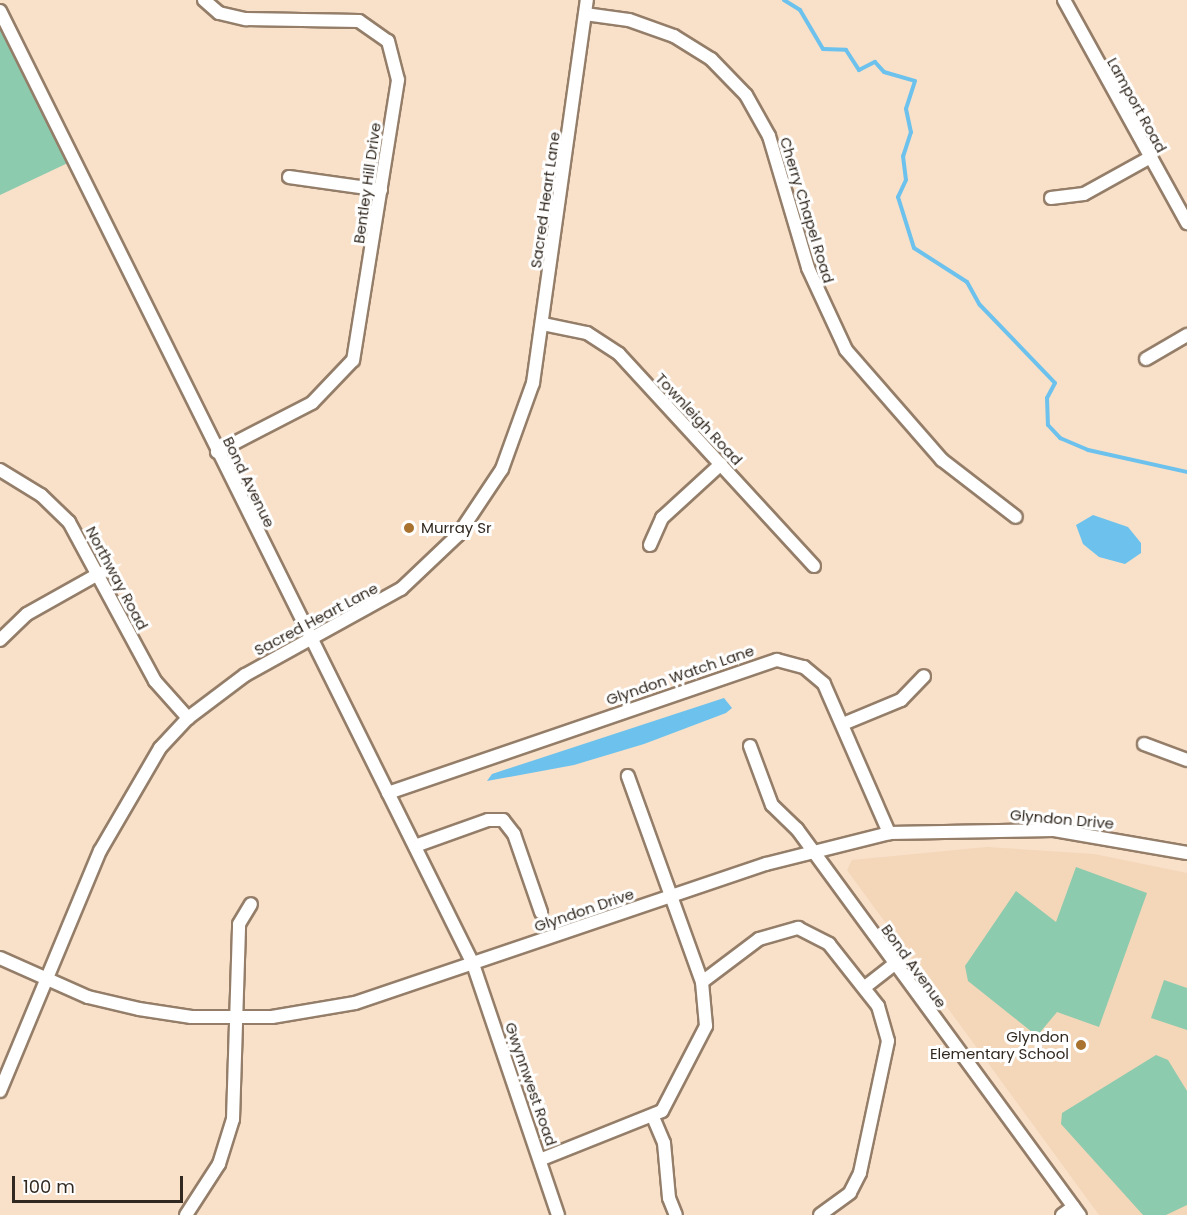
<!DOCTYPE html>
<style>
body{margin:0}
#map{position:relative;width:1187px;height:1215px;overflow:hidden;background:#f9e0c9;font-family:Poppins,sans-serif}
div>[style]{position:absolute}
.built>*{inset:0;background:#f4d6b9}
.green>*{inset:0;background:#8dcbae}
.water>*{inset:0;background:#6cc2ed}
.stream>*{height:4px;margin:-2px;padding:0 2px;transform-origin:2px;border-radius:2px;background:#6cc2ed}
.roads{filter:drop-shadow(2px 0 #947e69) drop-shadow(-2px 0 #947e69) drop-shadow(0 2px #947e69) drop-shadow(0 -2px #947e69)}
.minor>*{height:12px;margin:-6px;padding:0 6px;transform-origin:6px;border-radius:6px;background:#fff}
.dots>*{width:16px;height:16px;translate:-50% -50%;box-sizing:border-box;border:3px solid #fff;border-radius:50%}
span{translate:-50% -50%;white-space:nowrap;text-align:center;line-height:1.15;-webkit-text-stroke:6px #fff;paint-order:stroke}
.street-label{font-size:15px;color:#31281f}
.poi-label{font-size:15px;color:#31281f}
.left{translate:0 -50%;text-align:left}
.right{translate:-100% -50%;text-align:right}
.scale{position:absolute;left:12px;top:1176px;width:171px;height:27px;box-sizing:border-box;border:3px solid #31281f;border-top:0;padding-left:8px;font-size:18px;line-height:21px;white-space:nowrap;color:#31281f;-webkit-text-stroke:4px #fff;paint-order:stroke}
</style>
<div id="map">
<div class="built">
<div style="clip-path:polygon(987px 847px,1094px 854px,1187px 873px,1187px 1215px,1099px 1215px,847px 870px,852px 860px)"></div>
</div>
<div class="green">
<div style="clip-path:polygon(0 19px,70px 162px,0 195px)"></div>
<div style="clip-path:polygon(1076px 867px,1147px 893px,1099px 1027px,1057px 1012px,1037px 1036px,968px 981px,965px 966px,1016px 891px,1056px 922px)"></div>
<div style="clip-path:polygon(1164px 980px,1187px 988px,1187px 1030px,1151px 1018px)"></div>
<div style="clip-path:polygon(1156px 1055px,1168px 1060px,1187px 1091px,1187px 1205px,1166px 1215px,1143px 1215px,1061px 1124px,1062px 1113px)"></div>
</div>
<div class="water">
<div style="clip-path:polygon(1093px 515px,1128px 527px,1141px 543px,1141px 553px,1125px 564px,1099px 557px,1083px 544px,1076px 525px)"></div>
<div style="clip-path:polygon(724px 698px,732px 708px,726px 713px,644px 744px,574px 765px,487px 781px,492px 774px)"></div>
</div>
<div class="stream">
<div style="left:784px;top:0;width:19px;rotate:32deg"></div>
<div style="left:800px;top:10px;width:45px;rotate:59.5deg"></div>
<div style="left:823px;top:49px;width:23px;rotate:2deg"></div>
<div style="left:846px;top:50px;width:24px;rotate:57deg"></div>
<div style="left:859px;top:70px;width:18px;rotate:-27deg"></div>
<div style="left:875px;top:62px;width:13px;rotate:48deg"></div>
<div style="left:884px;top:72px;width:32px;rotate:16deg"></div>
<div style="left:915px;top:81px;width:29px;rotate:108deg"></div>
<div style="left:906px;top:109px;width:24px;rotate:78deg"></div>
<div style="left:911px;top:132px;width:25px;rotate:108deg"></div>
<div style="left:903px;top:156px;width:24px;rotate:83deg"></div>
<div style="left:906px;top:180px;width:19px;rotate:115deg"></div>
<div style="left:898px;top:197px;width:53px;rotate:72.6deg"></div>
<div style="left:914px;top:248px;width:63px;rotate:32.7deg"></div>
<div style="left:967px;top:282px;width:26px;rotate:61deg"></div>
<div style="left:980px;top:305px;width:108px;rotate:46.1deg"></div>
<div style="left:1055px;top:383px;width:17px;rotate:118deg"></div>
<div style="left:1047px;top:398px;width:27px;rotate:88deg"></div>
<div style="left:1048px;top:425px;width:18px;rotate:47deg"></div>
<div style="left:1060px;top:438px;width:30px;rotate:23deg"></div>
<div style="left:1088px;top:450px;width:101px;rotate:12.5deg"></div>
</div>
<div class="roads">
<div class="minor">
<div style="left:204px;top:0;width:20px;rotate:41deg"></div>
<div style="left:219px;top:13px;width:28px;rotate:13deg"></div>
<div style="left:246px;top:19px;width:113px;rotate:1deg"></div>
<div style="left:359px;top:21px;width:35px;rotate:35deg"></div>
<div style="left:388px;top:41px;width:40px;rotate:75.6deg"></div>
<div style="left:398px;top:80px;width:284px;rotate:99.1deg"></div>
<div style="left:353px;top:360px;width:59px;rotate:133.6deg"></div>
<div style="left:312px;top:403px;width:107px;rotate:152.7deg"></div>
<div style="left:1064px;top:0;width:255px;rotate:61.1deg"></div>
<div style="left:0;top:11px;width:1064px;rotate:63.6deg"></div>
<div style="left:473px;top:964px;width:265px;rotate:71.3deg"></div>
<div style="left:585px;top:14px;width:44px;rotate:7.8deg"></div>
<div style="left:629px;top:20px;width:48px;rotate:19.6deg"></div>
<div style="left:674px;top:36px;width:44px;rotate:31.9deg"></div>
<div style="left:711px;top:59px;width:50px;rotate:45.8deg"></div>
<div style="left:746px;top:95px;width:47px;rotate:60.7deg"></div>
<div style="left:769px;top:136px;width:138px;rotate:73.5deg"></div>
<div style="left:808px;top:268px;width:90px;rotate:65.1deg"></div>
<div style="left:846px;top:350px;width:146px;rotate:48.9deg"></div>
<div style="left:942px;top:460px;width:93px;rotate:37.6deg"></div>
<div style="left:289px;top:177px;width:93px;rotate:8deg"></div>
<div style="left:1051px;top:198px;width:33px;rotate:-7deg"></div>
<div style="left:1084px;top:194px;width:74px;rotate:-29deg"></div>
<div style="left:543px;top:324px;width:45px;rotate:11.6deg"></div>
<div style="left:587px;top:333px;width:38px;rotate:33deg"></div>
<div style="left:619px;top:354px;width:288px;rotate:47.4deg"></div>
<div style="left:1146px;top:359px;width:48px;rotate:-30.3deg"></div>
<div style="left:0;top:470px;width:48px;rotate:31.4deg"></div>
<div style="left:41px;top:495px;width:39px;rotate:44deg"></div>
<div style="left:69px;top:522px;width:181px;rotate:61.6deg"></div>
<div style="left:155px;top:681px;width:50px;rotate:48.3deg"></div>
<div style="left:650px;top:545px;width:30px;rotate:-66deg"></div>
<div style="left:662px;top:518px;width:80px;rotate:-42.5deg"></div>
<div style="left:0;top:640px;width:37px;rotate:-44deg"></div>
<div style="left:27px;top:614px;width:84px;rotate:-29.3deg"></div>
<div style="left:843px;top:724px;width:63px;rotate:-22.5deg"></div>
<div style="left:901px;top:700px;width:33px;rotate:-46deg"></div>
<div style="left:1144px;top:744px;width:46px;rotate:20.4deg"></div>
<div style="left:750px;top:746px;width:63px;rotate:69.6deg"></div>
<div style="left:772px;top:805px;width:35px;rotate:44deg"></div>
<div style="left:797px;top:829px;width:479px;rotate:53.8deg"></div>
<div style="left:388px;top:793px;width:411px;rotate:-18.9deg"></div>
<div style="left:777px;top:660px;width:28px;rotate:15deg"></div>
<div style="left:804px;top:667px;width:26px;rotate:40deg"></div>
<div style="left:824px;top:684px;width:163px;rotate:66.4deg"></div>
<div style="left:415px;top:846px;width:77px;rotate:-19.6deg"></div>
<div style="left:488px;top:820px;width:15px"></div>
<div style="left:503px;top:820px;width:18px;rotate:52deg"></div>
<div style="left:514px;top:834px;width:83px;rotate:70.9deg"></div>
<div style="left:0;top:958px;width:96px;rotate:23.9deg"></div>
<div style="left:88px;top:997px;width:52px;rotate:13.2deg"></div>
<div style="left:139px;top:1009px;width:53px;rotate:8.7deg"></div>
<div style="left:191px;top:1017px;width:81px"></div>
<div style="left:272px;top:1017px;width:84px;rotate:-9.6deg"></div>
<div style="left:355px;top:1003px;width:434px;rotate:-18.7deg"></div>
<div style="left:766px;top:864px;width:127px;rotate:-14.1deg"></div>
<div style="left:889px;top:833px;width:165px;rotate:-1deg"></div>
<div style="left:1054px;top:830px;width:135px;rotate:9.8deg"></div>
<div style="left:702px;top:982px;width:71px;rotate:-37deg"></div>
<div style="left:759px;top:939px;width:41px;rotate:-15.8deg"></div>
<div style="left:798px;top:928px;width:35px;rotate:27deg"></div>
<div style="left:829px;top:944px;width:79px;rotate:51.7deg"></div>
<div style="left:878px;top:1006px;width:36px;rotate:74deg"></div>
<div style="left:888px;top:1041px;width:135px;rotate:102deg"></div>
<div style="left:860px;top:1173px;width:22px;rotate:117deg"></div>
<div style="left:850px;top:1193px;width:37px;rotate:144deg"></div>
<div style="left:865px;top:987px;width:37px;rotate:-38deg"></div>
<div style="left:0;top:1091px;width:260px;rotate:-67.4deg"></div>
<div style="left:100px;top:851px;width:119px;rotate:-59.8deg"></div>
<div style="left:160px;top:748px;width:41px;rotate:-47deg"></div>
<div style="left:188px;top:718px;width:71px;rotate:-37deg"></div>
<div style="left:245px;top:675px;width:178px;rotate:-28.9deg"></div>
<div style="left:401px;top:589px;width:79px;rotate:-43.5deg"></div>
<div style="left:458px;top:535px;width:79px;rotate:-56.3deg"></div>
<div style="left:502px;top:469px;width:91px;rotate:-70.2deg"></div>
<div style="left:533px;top:383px;width:387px;rotate:-82deg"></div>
<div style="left:653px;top:1117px;width:28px;rotate:67deg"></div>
<div style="left:664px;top:1143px;width:55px;rotate:84.8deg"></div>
<div style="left:669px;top:1198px;width:18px;rotate:68deg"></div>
<div style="left:542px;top:1159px;width:129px;rotate:-21.8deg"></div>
<div style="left:662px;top:1111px;width:96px;rotate:-62.6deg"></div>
<div style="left:706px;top:1026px;width:44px;rotate:-95.2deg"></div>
<div style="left:702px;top:982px;width:219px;rotate:-109.8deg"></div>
<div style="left:186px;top:1215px;width:61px;rotate:-57.1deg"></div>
<div style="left:219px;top:1164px;width:47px;rotate:-72.7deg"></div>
<div style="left:233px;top:1119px;width:195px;rotate:-88.2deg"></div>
<div style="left:239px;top:924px;width:23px;rotate:-59deg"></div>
<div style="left:1062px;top:1215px;width:14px;rotate:-36deg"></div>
</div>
</div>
<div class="dots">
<div style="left:409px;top:528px;background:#a9722e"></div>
<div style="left:1081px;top:1045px;background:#a9722e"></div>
</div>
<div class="street-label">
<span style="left:1137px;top:105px;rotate:61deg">Lamport Road</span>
<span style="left:367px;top:183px;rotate:-82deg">Bentley Hill Drive</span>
<span style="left:545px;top:200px;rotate:-82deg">Sacred Heart Lane</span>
<span style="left:807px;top:210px;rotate:73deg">Cherry Chapel Road</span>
<span style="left:699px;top:419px;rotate:47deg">Townleigh Road</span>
<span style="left:249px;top:482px;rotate:64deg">Bond Avenue</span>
<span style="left:117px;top:578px;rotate:62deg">Northway Road</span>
<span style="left:316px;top:619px;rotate:-28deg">Sacred Heart Lane</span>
<span style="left:680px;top:675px;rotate:-19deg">Glyndon Watch Lane</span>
<span style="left:1062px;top:819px;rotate:5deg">Glyndon Drive</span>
<span style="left:584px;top:910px;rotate:-19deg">Glyndon Drive</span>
<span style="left:914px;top:966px;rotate:54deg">Bond Avenue</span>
<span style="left:531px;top:1084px;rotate:71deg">Gwynnwest Road</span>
</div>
<div class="poi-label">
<span class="left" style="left:421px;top:528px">Murray Sr</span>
<span class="right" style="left:1069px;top:1045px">Glyndon<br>Elementary School</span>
</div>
<div class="scale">100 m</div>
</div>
